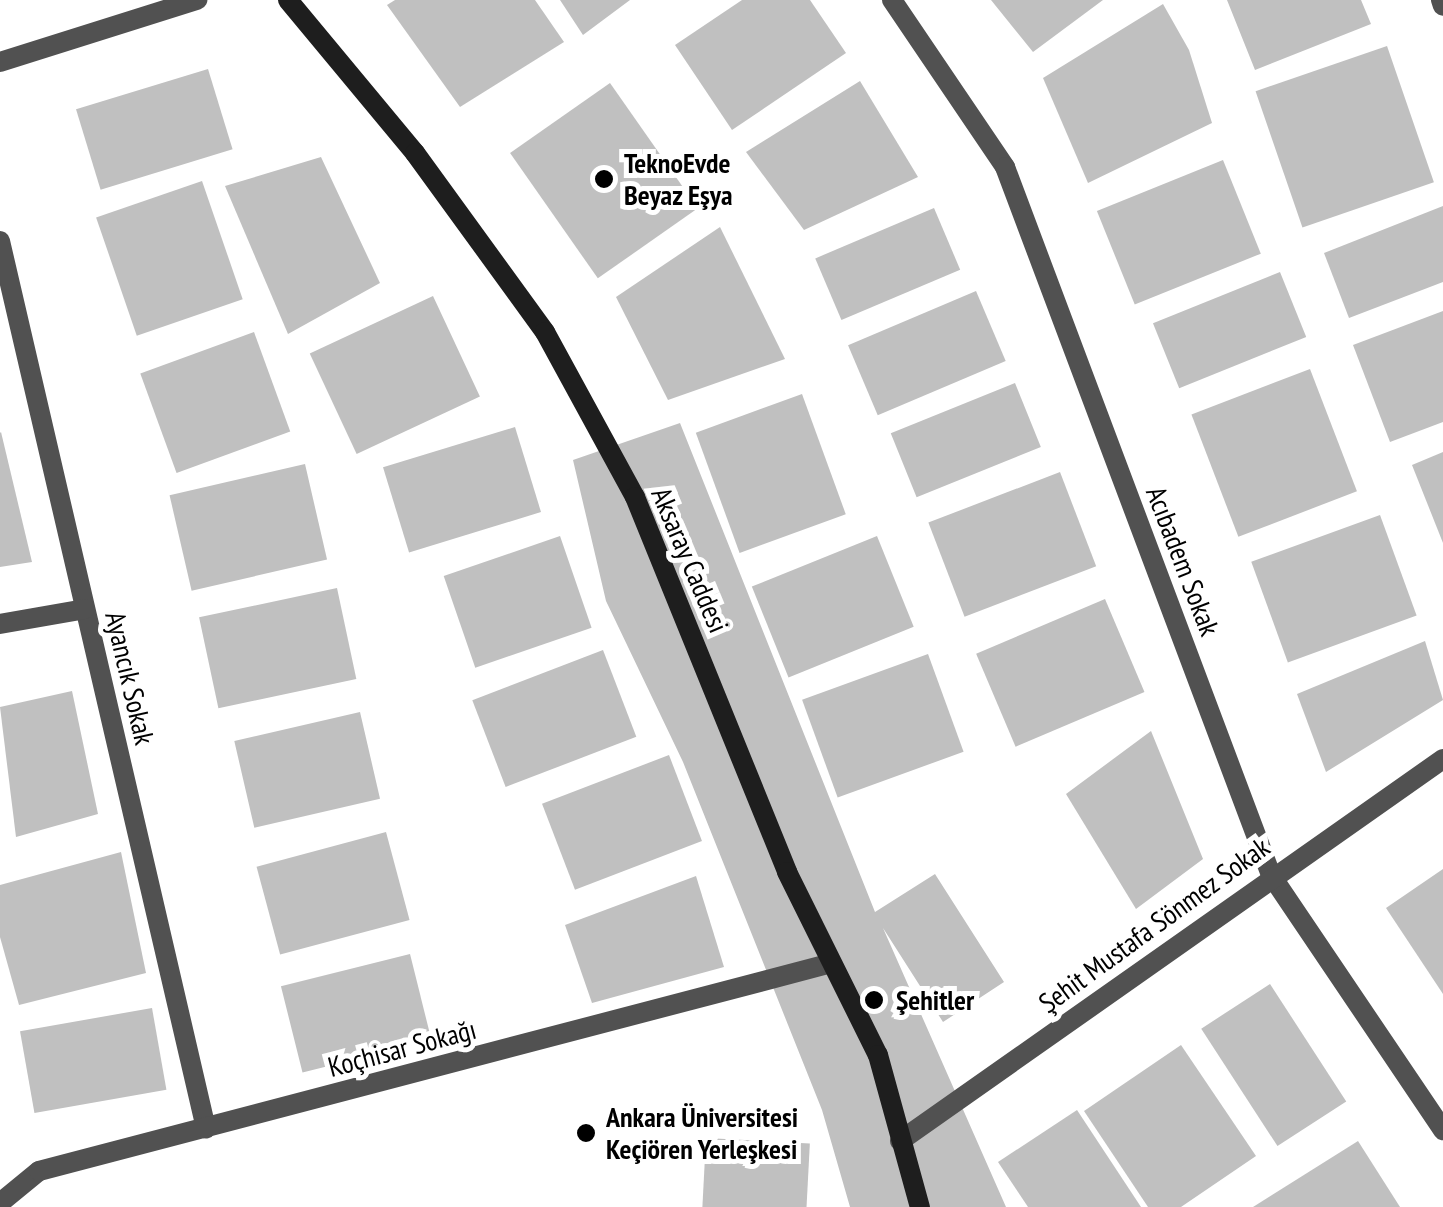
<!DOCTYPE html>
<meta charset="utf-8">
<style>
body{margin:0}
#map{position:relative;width:1443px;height:1207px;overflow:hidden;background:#fff;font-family:"PT Sans Narrow",sans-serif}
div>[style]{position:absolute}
.building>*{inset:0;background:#c0c0c0;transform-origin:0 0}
.street>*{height:20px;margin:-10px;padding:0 10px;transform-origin:10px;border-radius:10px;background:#515151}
.secondary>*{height:20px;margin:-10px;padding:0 10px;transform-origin:10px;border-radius:10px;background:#1e1e1e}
.dots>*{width:28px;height:28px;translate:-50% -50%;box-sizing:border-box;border:5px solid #fff;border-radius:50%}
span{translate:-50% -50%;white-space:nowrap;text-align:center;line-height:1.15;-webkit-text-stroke:10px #fff;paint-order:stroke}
.poi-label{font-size:28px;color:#000;font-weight:700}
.left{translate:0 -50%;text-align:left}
.street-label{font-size:28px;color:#000}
</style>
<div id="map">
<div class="building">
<div style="clip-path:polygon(395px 0,535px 0,564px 42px,460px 107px,387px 5px)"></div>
<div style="clip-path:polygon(560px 0,630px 0,583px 35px)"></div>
<div style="clip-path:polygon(742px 0,810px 0,846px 53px,732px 130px,675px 45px)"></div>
<div style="clip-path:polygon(991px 0,1103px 0,1033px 52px)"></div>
<div style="clip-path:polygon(1227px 0,1361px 0,1371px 24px,1255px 70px)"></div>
<div style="clip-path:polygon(1163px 4px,1189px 50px,1212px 123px,1088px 183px,1043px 78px)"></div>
<div style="left:1387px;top:46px;width:144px;height:139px;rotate:71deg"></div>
<div style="left:208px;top:69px;width:84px;height:138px;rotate:73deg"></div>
<div style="clip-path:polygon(860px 81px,918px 177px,804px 230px,746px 152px)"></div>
<div style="left:610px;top:83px;width:153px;height:122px;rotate:55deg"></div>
<div style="clip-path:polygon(321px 157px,380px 283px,288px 334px,225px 186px)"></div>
<div style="left:1223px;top:160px;width:101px;height:136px;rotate:68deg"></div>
<div style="left:202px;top:181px;width:125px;height:112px;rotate:71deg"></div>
<div style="clip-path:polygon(1443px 206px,1443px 282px,1349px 318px,1324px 253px)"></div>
<div style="left:934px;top:208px;width:67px;height:129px;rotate:67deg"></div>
<div style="clip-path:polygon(720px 227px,785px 359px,668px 400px,616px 297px)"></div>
<div style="left:1280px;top:272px;width:70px;height:137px;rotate:68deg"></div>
<div style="left:976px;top:291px;width:76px;height:139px;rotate:67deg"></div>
<div style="left:433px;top:296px;width:111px;height:136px;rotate:65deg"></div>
<div style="clip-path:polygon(1443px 311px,1443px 422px,1390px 442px,1353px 345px)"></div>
<div style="left:254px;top:332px;width:106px;height:121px;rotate:70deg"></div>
<div style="left:1310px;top:369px;width:131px;height:127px;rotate:69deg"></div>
<div style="left:1015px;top:383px;width:69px;height:134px;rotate:68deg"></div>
<div style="left:802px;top:394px;width:128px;height:113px;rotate:70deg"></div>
<div style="clip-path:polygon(680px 423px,875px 912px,935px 874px,1004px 982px,943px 1022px,883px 928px,1006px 1207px,850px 1207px,822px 1110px,683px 762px,606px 601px,573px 460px)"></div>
<div style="left:515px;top:427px;width:89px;height:138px;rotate:73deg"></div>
<div style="clip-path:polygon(1px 432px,32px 562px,0 567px,0 433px)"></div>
<div style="clip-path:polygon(1443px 452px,1443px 543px,1412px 465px)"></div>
<div style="left:305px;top:464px;width:98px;height:139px;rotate:77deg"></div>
<div style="left:1060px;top:472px;width:101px;height:141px;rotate:69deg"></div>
<div style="left:1380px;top:515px;width:107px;height:137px;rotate:70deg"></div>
<div style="left:560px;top:536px;width:97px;height:123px;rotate:71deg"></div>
<div style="left:877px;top:536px;width:98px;height:135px;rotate:68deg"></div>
<div style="left:337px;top:588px;width:93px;height:141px;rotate:78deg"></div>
<div style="left:1105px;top:599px;width:101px;height:140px;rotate:67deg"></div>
<div style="clip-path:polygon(1425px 641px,1443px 700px,1326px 772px,1297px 694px)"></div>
<div style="left:603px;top:650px;width:93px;height:140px;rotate:69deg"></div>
<div style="left:928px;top:654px;width:104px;height:134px;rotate:70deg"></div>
<div style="clip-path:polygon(72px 691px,98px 814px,16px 837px,0 707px)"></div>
<div style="left:360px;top:712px;width:89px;height:129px;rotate:77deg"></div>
<div style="clip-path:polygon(1151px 731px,1203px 859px,1136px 909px,1066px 794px)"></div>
<div style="left:669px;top:755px;width:92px;height:136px;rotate:69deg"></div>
<div style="left:386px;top:832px;width:91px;height:134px;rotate:75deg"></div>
<div style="clip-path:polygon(121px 852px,146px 973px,19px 1005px,0 937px,0 885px)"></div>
<div style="clip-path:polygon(1443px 869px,1443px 994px,1386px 908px)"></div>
<div style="clip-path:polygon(696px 876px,724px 967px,592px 1003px,565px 925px)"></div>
<div style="left:410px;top:954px;width:89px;height:133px;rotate:76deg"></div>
<div style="left:1270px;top:984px;width:140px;height:82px;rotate:57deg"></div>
<div style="left:152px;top:1008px;width:83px;height:134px;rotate:80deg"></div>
<div style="clip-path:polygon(1181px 1045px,1256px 1156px,1181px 1207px,1148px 1207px,1084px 1111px)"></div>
<div style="clip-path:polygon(1077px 1110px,1141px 1207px,1028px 1207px,998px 1162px)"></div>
<div style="left:706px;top:1138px;width:104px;height:69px;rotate:3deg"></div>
<div style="clip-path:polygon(1358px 1141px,1400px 1207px,1253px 1207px)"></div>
</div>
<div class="street">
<div style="left:892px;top:0;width:202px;rotate:55.9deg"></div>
<div style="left:1005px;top:167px;width:756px;rotate:69.41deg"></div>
<div style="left:1271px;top:875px;width:308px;rotate:56deg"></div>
<div style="left:1441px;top:0;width:6px;rotate:72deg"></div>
<div style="left:0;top:62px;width:207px;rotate:-17.5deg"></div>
<div style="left:0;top:241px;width:911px;rotate:76.93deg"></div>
<div style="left:0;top:624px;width:86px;rotate:-10deg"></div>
<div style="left:900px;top:1141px;width:664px;rotate:-35.13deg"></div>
<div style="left:0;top:1203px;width:50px;rotate:-39.4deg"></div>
<div style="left:39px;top:1171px;width:816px;rotate:-14.7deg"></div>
</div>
<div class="secondary">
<div style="left:288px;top:0;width:199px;rotate:50.3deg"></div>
<div style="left:415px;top:153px;width:221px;rotate:54deg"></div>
<div style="left:545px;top:332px;width:188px;rotate:61.4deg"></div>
<div style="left:635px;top:497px;width:405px;rotate:67.9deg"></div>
<div style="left:787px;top:872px;width:204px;rotate:63.6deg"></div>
<div style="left:878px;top:1055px;width:158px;rotate:74.6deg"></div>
</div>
<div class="dots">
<div style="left:604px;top:179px;background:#000"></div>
<div style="left:874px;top:1000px;background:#000"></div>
<div style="left:586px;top:1133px;background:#000"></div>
</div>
<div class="poi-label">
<span class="left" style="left:624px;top:179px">TeknoEvde<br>Beyaz Eşya</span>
<span class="left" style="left:896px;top:1000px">Şehitler</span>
<span class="left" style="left:606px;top:1133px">Ankara Üniversitesi<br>Keçiören Yerleşkesi</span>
</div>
<div class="street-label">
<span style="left:690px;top:560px;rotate:67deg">Aksaray Caddesi</span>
<span style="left:1183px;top:561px;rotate:69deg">Acıbadem Sokak</span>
<span style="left:130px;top:678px;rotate:77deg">Ayancık Sokak</span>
<span style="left:1154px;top:925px;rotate:-36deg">Şehit Mustafa Sönmez Sokak</span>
<span style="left:402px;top:1048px;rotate:-15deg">Koçhisar Sokağı</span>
</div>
</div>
